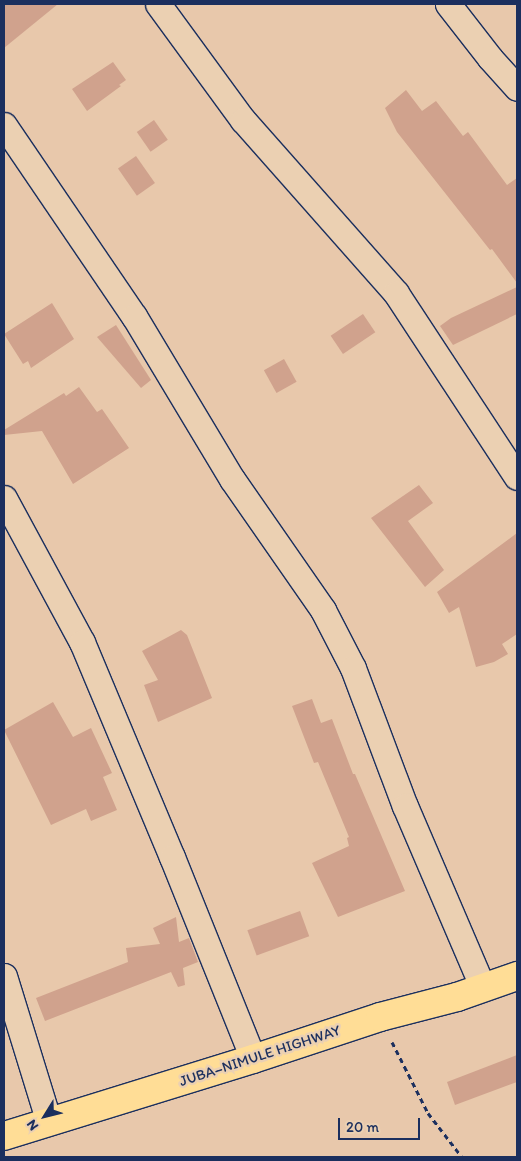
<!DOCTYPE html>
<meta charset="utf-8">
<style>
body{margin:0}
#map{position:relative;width:521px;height:1161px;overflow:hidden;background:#e8c8ab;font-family:Itim,sans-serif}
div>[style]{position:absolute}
.building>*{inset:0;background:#d0a28d;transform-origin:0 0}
.path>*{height:3px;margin-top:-1.5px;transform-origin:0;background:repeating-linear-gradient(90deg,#1b2f5e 0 5px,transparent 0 9px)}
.roads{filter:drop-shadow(1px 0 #1b2f5e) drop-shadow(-1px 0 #1b2f5e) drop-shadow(0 1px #1b2f5e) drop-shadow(0 -1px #1b2f5e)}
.street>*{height:25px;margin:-12.5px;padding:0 12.5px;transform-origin:12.5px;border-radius:12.5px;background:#ebd0b2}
.primary>*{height:28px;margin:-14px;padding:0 14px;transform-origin:14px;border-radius:14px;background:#ffdd96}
span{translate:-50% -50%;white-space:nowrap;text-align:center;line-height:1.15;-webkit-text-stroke:5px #ebd0b2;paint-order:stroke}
.street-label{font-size:15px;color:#1b2f5e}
.frame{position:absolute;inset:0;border:5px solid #1b2f5e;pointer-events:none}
.north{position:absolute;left:20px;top:1091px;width:50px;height:50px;-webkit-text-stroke:4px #ebd0b2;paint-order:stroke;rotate:234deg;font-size:14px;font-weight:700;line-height:20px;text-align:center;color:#1b2f5e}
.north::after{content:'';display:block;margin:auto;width:18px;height:22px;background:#1b2f5e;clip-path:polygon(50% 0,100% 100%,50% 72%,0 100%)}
.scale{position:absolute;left:338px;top:1118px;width:82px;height:22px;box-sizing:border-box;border:2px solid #1b2f5e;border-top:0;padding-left:6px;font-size:15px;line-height:18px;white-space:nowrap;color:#1b2f5e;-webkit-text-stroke:4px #ebd0b2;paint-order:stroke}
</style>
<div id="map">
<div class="building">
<div style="clip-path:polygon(4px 4px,58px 4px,4px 48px)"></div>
<div style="clip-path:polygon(113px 62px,126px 80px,119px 85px,121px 86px,87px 111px,72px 89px)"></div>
<div style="clip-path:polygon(406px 90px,422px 111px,436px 101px,463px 136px,468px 132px,507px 185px,517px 178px,517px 283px,492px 249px,490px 250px,397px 132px,385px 108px)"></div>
<div style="left:154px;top:120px;width:24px;height:21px;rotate:55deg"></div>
<div style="left:136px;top:156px;width:33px;height:22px;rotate:55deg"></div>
<div style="clip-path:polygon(517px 287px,517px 314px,453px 345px,440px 326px,451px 318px)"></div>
<div style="clip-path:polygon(52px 303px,74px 339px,31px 368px,28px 361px,23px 364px,4px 334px)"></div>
<div style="left:363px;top:314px;width:22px;height:39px;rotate:56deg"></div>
<div style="clip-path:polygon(116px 325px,151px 380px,141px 388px,97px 337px)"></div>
<div style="left:284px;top:359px;width:26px;height:23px;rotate:61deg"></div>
<div style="clip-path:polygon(79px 387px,97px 412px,102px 409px,129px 448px,73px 484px,42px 431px,4px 435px,4px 430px,64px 393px,66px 396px)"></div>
<div style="clip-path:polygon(419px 485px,433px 503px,408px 521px,444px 570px,425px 587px,371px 518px)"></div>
<div style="clip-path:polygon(517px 533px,517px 634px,502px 644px,508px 654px,494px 662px,476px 667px,459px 607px,449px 613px,437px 592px)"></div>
<div style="clip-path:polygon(181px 630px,187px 635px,212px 698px,158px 722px,144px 685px,158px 680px,142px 651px)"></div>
<div style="clip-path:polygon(312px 699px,321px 723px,332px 719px,353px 774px,355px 774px,405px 891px,338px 917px,312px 863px,349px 846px,347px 838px,349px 837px,318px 762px,314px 763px,292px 706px)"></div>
<div style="clip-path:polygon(53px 702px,73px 737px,91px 728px,112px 773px,103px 777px,117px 810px,91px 821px,86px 809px,51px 825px,4px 730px)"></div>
<div style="left:300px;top:911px;width:27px;height:56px;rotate:70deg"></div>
<div style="clip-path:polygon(176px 917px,179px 942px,189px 938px,198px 962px,183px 968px,185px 985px,178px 987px,171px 972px,45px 1021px,36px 998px,128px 962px,126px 948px,160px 944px,153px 928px)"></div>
<div style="clip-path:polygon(517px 1055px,517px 1082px,455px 1105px,447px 1082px)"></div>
</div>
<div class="path">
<div style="left:392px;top:1042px;width:80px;rotate:63.1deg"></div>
<div style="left:428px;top:1113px;width:56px;rotate:52.3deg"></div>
</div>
<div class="roads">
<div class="street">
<div style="left:158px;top:4px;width:144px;rotate:53.8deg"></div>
<div style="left:243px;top:120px;width:231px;rotate:48.5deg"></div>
<div style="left:396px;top:293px;width:220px;rotate:56.7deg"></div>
<div style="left:448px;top:4px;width:68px;rotate:52.1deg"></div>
<div style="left:490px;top:58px;width:40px;rotate:48deg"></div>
<div style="left:4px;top:125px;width:231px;rotate:55.8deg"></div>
<div style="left:134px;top:316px;width:190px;rotate:59deg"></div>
<div style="left:232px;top:479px;width:160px;rotate:55.2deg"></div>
<div style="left:323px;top:610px;width:65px;rotate:62.7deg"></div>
<div style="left:353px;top:668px;width:147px;rotate:69.4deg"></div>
<div style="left:405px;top:806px;width:198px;rotate:66.8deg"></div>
<div style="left:4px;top:498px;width:164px;rotate:61.6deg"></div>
<div style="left:82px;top:642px;width:233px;rotate:67.3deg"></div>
<div style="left:172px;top:857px;width:218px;rotate:68.1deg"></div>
<div style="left:4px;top:976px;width:153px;rotate:72.9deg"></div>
</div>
<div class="primary">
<div style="left:4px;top:1136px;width:261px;rotate:-17.2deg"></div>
<div style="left:253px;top:1059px;width:134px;rotate:-18.3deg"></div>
<div style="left:380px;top:1017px;width:80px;rotate:-14.6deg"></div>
<div style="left:457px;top:997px;width:64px;rotate:-19.3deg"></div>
</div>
</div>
<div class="street-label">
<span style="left:260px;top:1056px;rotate:-18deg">JUBA–NIMULE HIGHWAY</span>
</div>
<div class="frame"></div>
<div class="north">N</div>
<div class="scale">20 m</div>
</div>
